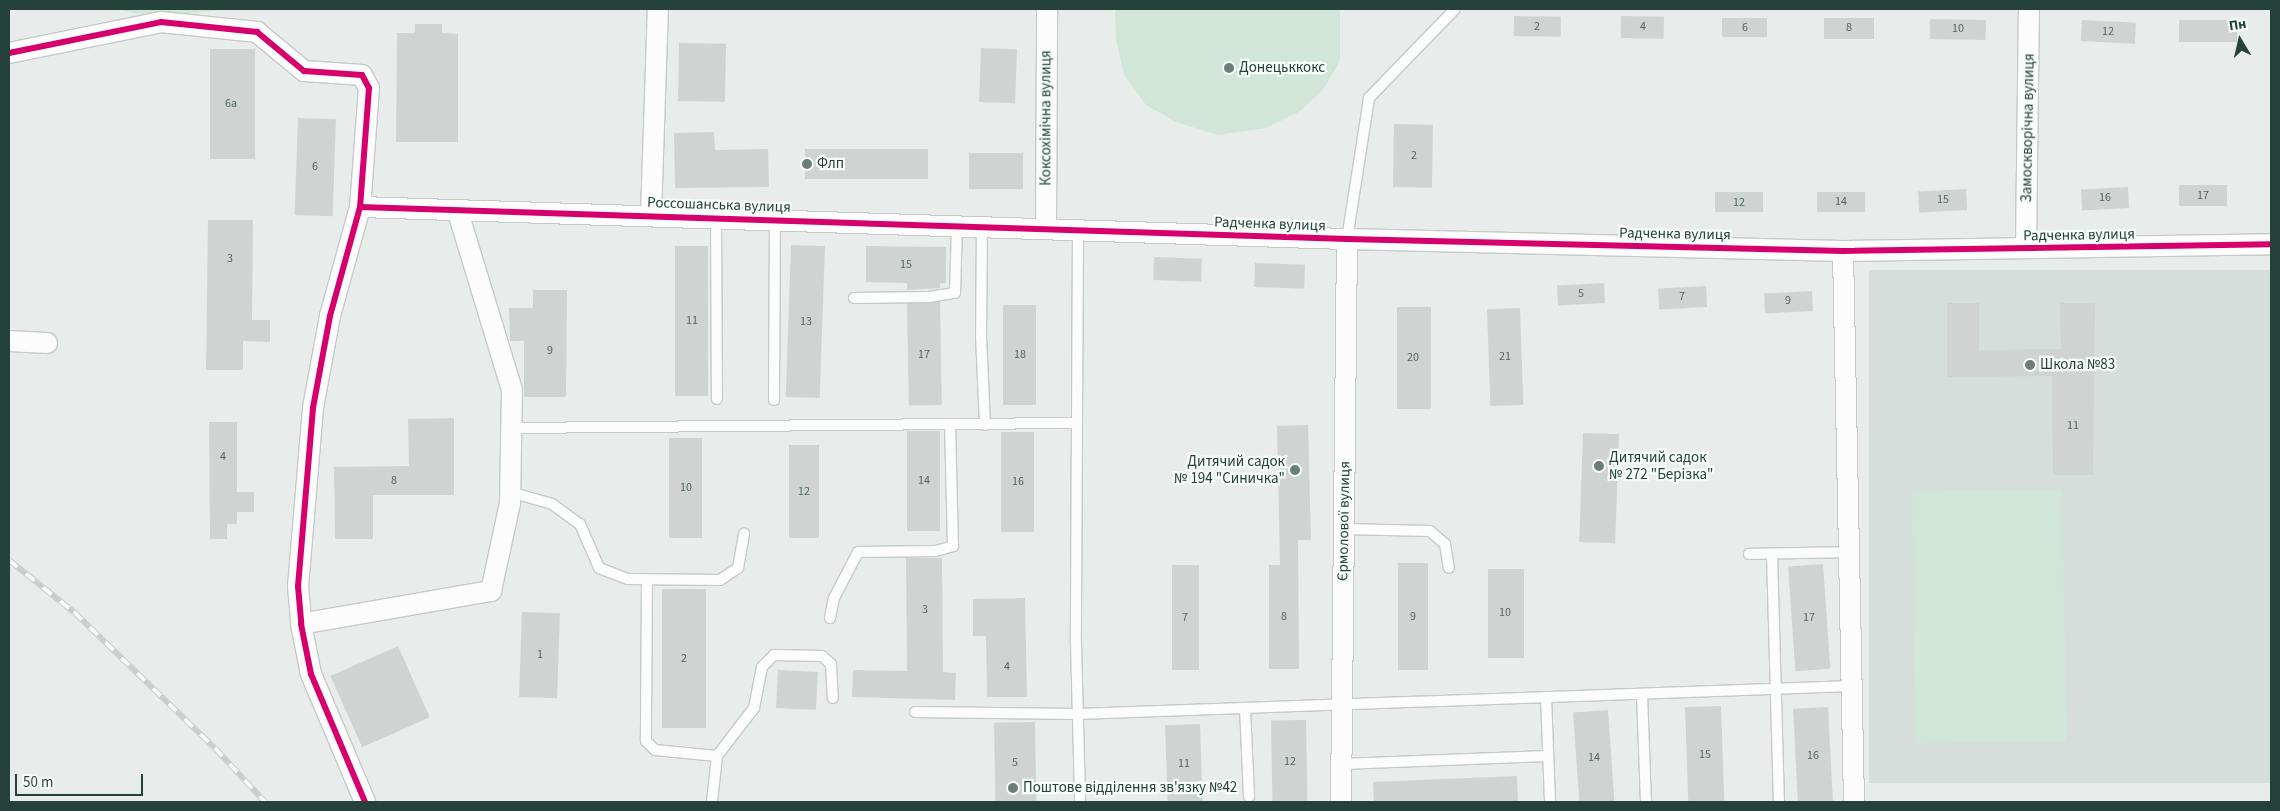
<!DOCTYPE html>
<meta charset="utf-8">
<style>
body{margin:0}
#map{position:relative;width:2280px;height:811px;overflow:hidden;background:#e8edeb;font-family:"Source Sans 3",sans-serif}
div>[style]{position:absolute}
.built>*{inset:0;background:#d6dedb;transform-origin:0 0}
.green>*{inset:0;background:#d1e6d8;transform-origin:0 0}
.building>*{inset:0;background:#cfd4d2;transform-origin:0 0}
.roads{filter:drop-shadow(1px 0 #c5cac8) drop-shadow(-1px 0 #c5cac8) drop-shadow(0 1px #c5cac8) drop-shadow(0 -1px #c5cac8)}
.lane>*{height:10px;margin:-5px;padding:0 5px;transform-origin:5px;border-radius:5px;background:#fcfcfc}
.street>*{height:20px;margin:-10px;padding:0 10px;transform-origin:10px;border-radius:10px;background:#fcfcfc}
.rail>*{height:5.5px;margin-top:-2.75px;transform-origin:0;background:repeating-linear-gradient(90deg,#f7fbf9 0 11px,#c9cdcc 0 22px);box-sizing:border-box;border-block:1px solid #c9cdcc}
.cycleway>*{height:6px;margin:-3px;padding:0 3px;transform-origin:3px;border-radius:3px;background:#d6006c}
.dots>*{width:14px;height:14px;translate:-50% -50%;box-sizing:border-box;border:2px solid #f7fbf9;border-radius:50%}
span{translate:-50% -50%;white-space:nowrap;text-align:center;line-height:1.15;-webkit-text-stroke:4.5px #f7fbf9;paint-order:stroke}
.number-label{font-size:12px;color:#506761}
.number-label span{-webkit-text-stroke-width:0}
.poi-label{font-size:15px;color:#24423a}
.left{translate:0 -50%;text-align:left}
.right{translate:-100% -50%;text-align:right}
.street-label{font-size:15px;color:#24423a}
.frame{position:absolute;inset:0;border:10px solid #24423a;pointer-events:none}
.north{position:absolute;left:2215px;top:15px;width:50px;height:50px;-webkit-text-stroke:4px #f7fbf9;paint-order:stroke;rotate:351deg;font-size:14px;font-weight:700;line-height:20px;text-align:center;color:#24423a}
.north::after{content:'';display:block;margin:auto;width:18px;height:22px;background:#24423a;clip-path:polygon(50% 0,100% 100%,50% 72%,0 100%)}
.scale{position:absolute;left:15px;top:774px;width:128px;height:22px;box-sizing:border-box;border:2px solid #24423a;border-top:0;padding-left:6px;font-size:15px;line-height:18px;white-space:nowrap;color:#24423a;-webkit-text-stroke:4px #f7fbf9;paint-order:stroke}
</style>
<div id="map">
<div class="built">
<div style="left:2271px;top:270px;width:513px;height:402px;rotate:90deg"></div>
</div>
<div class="green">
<div style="clip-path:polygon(114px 9px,233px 9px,155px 17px)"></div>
<div style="clip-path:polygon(1115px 9px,1340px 9px,1340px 61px,1323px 90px,1299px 112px,1266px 128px,1218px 135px,1176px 122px,1146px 105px,1124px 75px,1116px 39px)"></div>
<div style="left:2062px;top:489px;width:252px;height:150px;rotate:89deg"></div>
</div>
<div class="building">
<div style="left:1514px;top:16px;width:47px;height:20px;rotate:1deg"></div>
<div style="left:1621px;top:16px;width:43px;height:22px;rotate:1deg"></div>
<div style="left:1722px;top:18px;width:45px;height:19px"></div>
<div style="left:1824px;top:18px;width:50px;height:21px"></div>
<div style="left:1930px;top:19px;width:56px;height:20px;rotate:1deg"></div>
<div style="left:2082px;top:20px;width:54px;height:21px;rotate:3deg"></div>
<div style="left:2237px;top:20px;width:22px;height:58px;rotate:90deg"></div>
<div style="clip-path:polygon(415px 24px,442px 24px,442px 33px,458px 34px,458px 142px,396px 142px,397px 33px,415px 33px)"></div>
<div style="left:679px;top:43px;width:47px;height:58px;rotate:1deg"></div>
<div style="left:981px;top:48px;width:36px;height:54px;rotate:2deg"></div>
<div style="left:210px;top:49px;width:45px;height:110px"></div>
<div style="left:298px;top:118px;width:38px;height:97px;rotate:2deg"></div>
<div style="left:1394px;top:124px;width:39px;height:63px;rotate:1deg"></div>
<div style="clip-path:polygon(714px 132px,715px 150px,768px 149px,769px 187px,675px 188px,674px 133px)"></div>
<div style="left:928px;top:149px;width:30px;height:123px;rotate:90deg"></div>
<div style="left:1023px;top:153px;width:36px;height:54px;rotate:90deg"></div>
<div style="left:2227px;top:185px;width:21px;height:48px;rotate:90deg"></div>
<div style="left:2128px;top:187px;width:21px;height:47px;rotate:87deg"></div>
<div style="left:1966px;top:189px;width:21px;height:48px;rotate:87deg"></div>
<div style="left:1763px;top:192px;width:20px;height:48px;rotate:90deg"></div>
<div style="left:1865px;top:192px;width:20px;height:48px;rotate:90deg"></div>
<div style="clip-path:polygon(208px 220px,253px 220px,252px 320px,270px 320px,270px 342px,243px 341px,243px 370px,206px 370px)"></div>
<div style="left:791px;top:245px;width:34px;height:152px;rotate:2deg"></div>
<div style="left:675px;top:246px;width:33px;height:150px"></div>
<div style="clip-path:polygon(866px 246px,946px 247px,946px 283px,940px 283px,940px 288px,907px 290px,907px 283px,866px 282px)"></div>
<div style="left:1154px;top:257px;width:48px;height:23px;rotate:2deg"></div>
<div style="left:1255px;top:263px;width:50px;height:24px;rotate:2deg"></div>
<div style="left:1604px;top:283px;width:20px;height:47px;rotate:87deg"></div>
<div style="left:1706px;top:286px;width:21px;height:48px;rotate:87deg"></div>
<div style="clip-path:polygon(533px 290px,567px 290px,566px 397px,524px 397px,524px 341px,510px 341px,509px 308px,533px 308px)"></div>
<div style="left:1812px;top:291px;width:20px;height:48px;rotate:87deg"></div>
<div style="left:940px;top:302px;width:103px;height:33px;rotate:89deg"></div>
<div style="clip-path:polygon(1947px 303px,1979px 303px,1979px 350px,2061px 349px,2060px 303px,2095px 303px,2093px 475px,2053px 475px,2052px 376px,1947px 377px)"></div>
<div style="left:1003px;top:305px;width:33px;height:100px"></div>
<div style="left:1397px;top:307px;width:34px;height:102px"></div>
<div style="left:1520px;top:308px;width:97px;height:33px;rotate:88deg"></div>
<div style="clip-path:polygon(454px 418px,454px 495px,373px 495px,373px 539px,335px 539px,334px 467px,409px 466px,408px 419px)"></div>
<div style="clip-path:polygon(209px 422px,237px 422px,237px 492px,254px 492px,254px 512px,237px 512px,237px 524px,227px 524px,227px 539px,210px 539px)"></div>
<div style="clip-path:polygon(1308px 425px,1311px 540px,1298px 540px,1299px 669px,1269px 669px,1269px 565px,1280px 565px,1277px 426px)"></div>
<div style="left:907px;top:431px;width:33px;height:100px"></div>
<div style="left:1001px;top:432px;width:33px;height:100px"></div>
<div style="left:1583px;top:433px;width:36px;height:109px;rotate:2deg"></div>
<div style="left:669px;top:438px;width:33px;height:100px"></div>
<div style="left:789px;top:445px;width:30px;height:93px"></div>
<div style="clip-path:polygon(906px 558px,942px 558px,943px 672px,956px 673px,955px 700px,852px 697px,853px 670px,907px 671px)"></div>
<div style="left:1398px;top:563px;width:30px;height:107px"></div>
<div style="left:1823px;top:564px;width:105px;height:35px;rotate:86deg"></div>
<div style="left:1172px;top:565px;width:27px;height:105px"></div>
<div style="left:1488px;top:569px;width:36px;height:89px"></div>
<div style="left:662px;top:589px;width:44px;height:139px"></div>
<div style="clip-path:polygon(1025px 598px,1027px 697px,987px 697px,986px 636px,973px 636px,973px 599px)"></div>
<div style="left:522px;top:612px;width:38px;height:85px;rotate:2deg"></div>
<div style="left:398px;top:646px;width:78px;height:74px;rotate:66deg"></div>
<div style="left:778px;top:670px;width:40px;height:38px;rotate:3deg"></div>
<div style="left:1721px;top:706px;width:96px;height:36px;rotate:88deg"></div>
<div style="left:1828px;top:707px;width:95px;height:35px;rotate:87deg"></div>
<div style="left:1608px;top:710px;width:92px;height:35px;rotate:86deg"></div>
<div style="left:1306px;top:720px;width:82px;height:35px;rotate:89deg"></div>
<div style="left:1035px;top:722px;width:80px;height:41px;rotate:89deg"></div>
<div style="left:1200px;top:724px;width:78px;height:35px;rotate:88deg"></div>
<div style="clip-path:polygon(1517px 776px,1518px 802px,1374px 802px,1373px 782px)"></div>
</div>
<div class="roads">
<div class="lane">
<div style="left:716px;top:218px;width:181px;rotate:89.7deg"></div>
<div style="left:982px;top:225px;width:111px;rotate:90.5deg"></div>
<div style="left:981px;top:336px;width:89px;rotate:87.4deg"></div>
<div style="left:1078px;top:229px;width:415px;rotate:90.3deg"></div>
<div style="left:1076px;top:644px;width:158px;rotate:88.5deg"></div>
<div style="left:1347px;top:239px;width:143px;rotate:-81.1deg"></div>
<div style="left:1369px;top:98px;width:124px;rotate:-46deg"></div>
<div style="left:854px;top:298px;width:75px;rotate:-0.8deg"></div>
<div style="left:929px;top:297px;width:26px;rotate:-9deg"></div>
<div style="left:955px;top:293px;width:69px;rotate:-88.3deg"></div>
<div style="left:774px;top:400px;width:181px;rotate:-89.7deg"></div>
<div style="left:511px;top:428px;width:566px;rotate:-0.51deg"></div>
<div style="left:510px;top:492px;width:44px;rotate:15.9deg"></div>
<div style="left:552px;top:504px;width:34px;rotate:36deg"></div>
<div style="left:580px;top:524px;width:48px;rotate:66.6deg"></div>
<div style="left:599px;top:568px;width:31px;rotate:21deg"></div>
<div style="left:628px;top:579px;width:92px;rotate:0.6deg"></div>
<div style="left:720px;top:580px;width:22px;rotate:-34deg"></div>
<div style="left:738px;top:568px;width:35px;rotate:-80deg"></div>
<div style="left:1344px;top:529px;width:86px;rotate:1.3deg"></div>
<div style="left:1430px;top:531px;width:20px;rotate:41deg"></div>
<div style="left:1445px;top:544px;width:24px;rotate:81deg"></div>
<div style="left:1749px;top:554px;width:101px;rotate:-1.1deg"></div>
<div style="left:1772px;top:554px;width:248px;rotate:88.4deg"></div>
<div style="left:647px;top:579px;width:162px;rotate:90.4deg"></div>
<div style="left:646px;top:741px;width:13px;rotate:45deg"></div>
<div style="left:655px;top:750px;width:62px;rotate:5.5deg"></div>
<div style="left:830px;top:618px;width:20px;rotate:-79deg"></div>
<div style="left:834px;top:598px;width:52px;rotate:-62.4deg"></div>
<div style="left:858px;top:552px;width:78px;rotate:-0.7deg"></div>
<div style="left:936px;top:551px;width:18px;rotate:-16deg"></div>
<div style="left:953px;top:546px;width:121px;rotate:-91.4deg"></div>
<div style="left:1642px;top:694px;width:108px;rotate:87.9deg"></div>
<div style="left:1546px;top:697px;width:105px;rotate:87.8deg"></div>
<div style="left:1245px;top:708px;width:89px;rotate:87.4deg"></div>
<div style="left:915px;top:712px;width:163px;rotate:0.7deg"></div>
<div style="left:1078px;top:714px;width:775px;rotate:-2.07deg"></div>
<div style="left:1341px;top:764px;width:207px;rotate:-2.2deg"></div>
<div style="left:712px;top:802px;width:46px;rotate:-83.8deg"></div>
<div style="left:717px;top:756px;width:61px;rotate:-52.4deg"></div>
<div style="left:754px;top:708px;width:42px;rotate:-79deg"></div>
<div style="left:762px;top:667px;width:17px;rotate:-45deg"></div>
<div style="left:774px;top:655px;width:48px;rotate:1.2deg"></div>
<div style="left:822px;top:656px;width:12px;rotate:42deg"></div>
<div style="left:831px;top:664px;width:34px;rotate:87deg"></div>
</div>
<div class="street">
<div style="left:9px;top:53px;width:155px;rotate:-11.5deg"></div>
<div style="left:161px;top:22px;width:97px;rotate:5.9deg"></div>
<div style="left:257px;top:32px;width:61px;rotate:39.7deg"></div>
<div style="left:304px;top:71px;width:58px;rotate:3.9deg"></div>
<div style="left:362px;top:75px;width:15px;rotate:62deg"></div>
<div style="left:369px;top:88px;width:119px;rotate:94.3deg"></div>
<div style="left:360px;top:207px;width:113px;rotate:105.4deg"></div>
<div style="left:330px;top:316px;width:94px;rotate:100.5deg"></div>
<div style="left:313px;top:408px;width:179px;rotate:94.8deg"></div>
<div style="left:298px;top:586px;width:38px;rotate:85deg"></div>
<div style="left:301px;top:624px;width:51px;rotate:78.7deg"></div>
<div style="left:311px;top:674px;width:139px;rotate:67.1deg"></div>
<div style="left:360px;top:207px;width:988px;rotate:1.86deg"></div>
<div style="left:1347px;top:239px;width:496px;rotate:1.4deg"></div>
<div style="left:1843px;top:251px;width:428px;rotate:-0.9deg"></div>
<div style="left:651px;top:216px;width:207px;rotate:-88.1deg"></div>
<div style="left:1046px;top:227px;width:218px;rotate:-89.7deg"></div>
<div style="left:2026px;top:248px;width:239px;rotate:-89.3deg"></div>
<div style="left:1843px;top:251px;width:551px;rotate:88.86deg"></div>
<div style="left:9px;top:341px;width:38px;rotate:3deg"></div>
<div style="left:301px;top:624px;width:193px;rotate:-9.9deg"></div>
<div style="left:491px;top:591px;width:90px;rotate:-77.8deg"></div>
<div style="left:510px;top:503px;width:113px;rotate:-89deg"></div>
<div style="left:512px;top:390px;width:186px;rotate:-106.9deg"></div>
<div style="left:1341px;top:802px;width:563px;rotate:-89.39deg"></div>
</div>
</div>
<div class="rail">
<div style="left:9px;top:560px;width:83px;rotate:38.7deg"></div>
<div style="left:74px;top:612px;width:196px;rotate:44deg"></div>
<div style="left:215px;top:748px;width:74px;rotate:47.2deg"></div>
</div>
<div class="cycleway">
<div style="left:9px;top:53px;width:155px;rotate:-11.5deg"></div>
<div style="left:161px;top:22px;width:97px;rotate:5.9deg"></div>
<div style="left:257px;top:32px;width:61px;rotate:39.7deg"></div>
<div style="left:304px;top:71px;width:58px;rotate:3.9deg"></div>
<div style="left:362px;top:75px;width:15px;rotate:62deg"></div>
<div style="left:369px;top:88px;width:119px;rotate:94.3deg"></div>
<div style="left:360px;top:207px;width:113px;rotate:105.4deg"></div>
<div style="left:330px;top:316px;width:94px;rotate:100.5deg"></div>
<div style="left:313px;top:408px;width:179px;rotate:94.8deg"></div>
<div style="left:298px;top:586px;width:38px;rotate:85deg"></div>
<div style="left:301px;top:624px;width:51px;rotate:78.7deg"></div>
<div style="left:311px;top:674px;width:139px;rotate:67.1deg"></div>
<div style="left:360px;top:207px;width:988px;rotate:1.86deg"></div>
<div style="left:1347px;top:239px;width:496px;rotate:1.4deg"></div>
<div style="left:1843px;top:251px;width:428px;rotate:-0.9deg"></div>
</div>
<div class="dots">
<div style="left:1229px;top:68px;background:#697e78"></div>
<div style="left:807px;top:164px;background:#697e78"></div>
<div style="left:2030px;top:365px;background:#697e78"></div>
<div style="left:1599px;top:466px;background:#697e78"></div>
<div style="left:1295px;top:470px;background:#697e78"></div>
<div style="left:1013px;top:788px;background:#697e78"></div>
</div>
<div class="number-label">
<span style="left:1537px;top:27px">2</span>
<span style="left:1643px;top:27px">4</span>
<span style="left:1745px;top:28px">6</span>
<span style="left:1849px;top:28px">8</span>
<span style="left:1958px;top:29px">10</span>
<span style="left:2108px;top:32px">12</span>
<span style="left:231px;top:104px">6а</span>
<span style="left:1414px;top:156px">2</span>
<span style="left:315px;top:167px">6</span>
<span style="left:2203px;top:196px">17</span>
<span style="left:2105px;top:198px">16</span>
<span style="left:1943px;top:200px">15</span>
<span style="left:1841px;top:202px">14</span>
<span style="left:1739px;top:203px">12</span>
<span style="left:230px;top:259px">3</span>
<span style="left:906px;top:265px">15</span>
<span style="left:1581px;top:294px">5</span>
<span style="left:1682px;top:297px">7</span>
<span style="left:1788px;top:301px">9</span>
<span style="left:692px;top:321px">11</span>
<span style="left:806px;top:322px">13</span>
<span style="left:550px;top:351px">9</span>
<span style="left:924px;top:355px">17</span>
<span style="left:1020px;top:355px">18</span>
<span style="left:1505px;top:357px">21</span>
<span style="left:1413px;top:358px">20</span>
<span style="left:2073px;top:426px">11</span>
<span style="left:223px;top:457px">4</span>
<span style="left:394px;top:481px">8</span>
<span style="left:924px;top:481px">14</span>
<span style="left:1018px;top:482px">16</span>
<span style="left:686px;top:488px">10</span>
<span style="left:804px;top:492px">12</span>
<span style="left:925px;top:610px">3</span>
<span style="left:1505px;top:613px">10</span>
<span style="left:1284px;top:617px">8</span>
<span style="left:1413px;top:617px">9</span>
<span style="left:1185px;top:618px">7</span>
<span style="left:1809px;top:618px">17</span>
<span style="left:540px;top:655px">1</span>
<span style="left:684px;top:659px">2</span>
<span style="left:1007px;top:667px">4</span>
<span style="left:1705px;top:755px">15</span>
<span style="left:1813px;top:756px">16</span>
<span style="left:1594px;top:758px">14</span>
<span style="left:1290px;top:762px">12</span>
<span style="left:1015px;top:763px">5</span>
<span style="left:1184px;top:764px">11</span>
</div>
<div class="poi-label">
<span class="left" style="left:1239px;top:68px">Донецьккокс</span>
<span class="left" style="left:817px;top:164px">Флп</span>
<span class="left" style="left:2040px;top:365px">Школа №83</span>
<span class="left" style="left:1609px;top:466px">Дитячий садок<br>№ 272 "Берізка"</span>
<span class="right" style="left:1285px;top:470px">Дитячий садок<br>№ 194 "Синичка"</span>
<span class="left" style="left:1023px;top:788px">Поштове відділення зв'язку №42</span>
</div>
<div class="street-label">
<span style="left:1046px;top:118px;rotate:-90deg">Коксохімічна вулиця</span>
<span style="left:2028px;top:128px;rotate:-89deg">Замоскворічна вулиця</span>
<span style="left:719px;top:205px;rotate:2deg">Россошанська вулиця</span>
<span style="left:1270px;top:224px;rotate:2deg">Радченка вулиця</span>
<span style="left:1675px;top:234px;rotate:1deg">Радченка вулиця</span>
<span style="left:2079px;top:235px;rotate:-1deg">Радченка вулиця</span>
<span style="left:1344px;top:521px;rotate:-89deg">Єрмолової вулиця</span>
</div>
<div class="frame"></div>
<div class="north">Пн</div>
<div class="scale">50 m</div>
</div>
